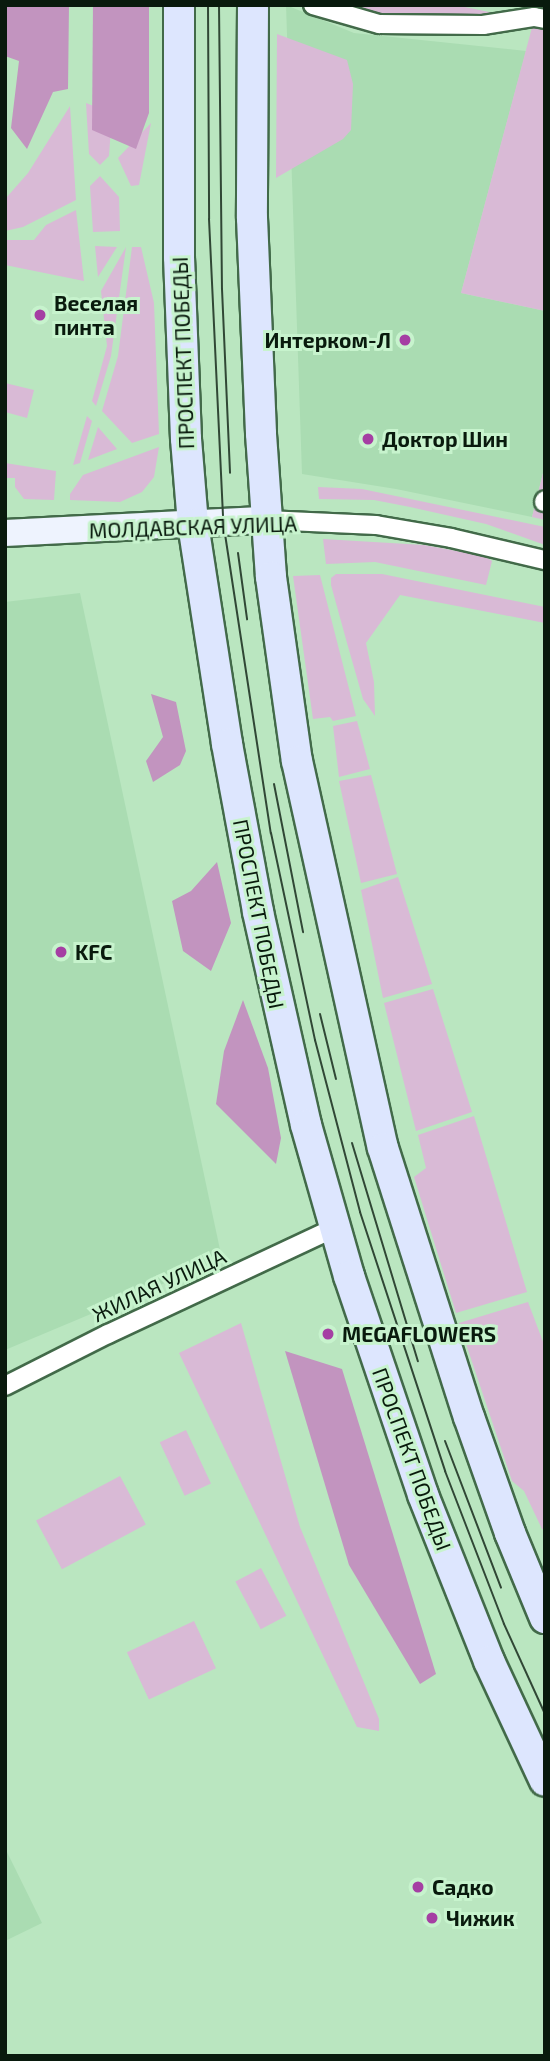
<!DOCTYPE html>
<meta charset="utf-8">
<style>
body{margin:0}
#map{position:relative;width:550px;height:2061px;overflow:hidden;background:#bae6c0;font-family:"Exo 2",sans-serif}
div>[style]{position:absolute}
.built>*{inset:0;background:#aadcb2}
.green>*{inset:0;background:#d9bad6;transform-origin:0 0}
.forest>*{inset:0;background:#c294bf}
.roads{filter:drop-shadow(2px 0 #426a49) drop-shadow(-2px 0 #426a49) drop-shadow(0 2px #426a49) drop-shadow(0 -2px #426a49)}
.street>*{height:18px;margin:-9px;padding:0 9px;transform-origin:9px;border-radius:9px;background:#fff}
.secondary>*{height:26px;margin:-13px;padding:0 13px;transform-origin:13px;border-radius:13px;background:#eef3fe}
.primary>*{height:30px;margin:-15px;padding:0 15px;transform-origin:15px;border-radius:15px;background:#dde6fe}
.tram>*{height:2px;margin:-1px;padding:0 1px;transform-origin:1px;border-radius:1px;background:#304735}
.dots>*{width:19px;height:19px;translate:-50% -50%;box-sizing:border-box;border:4px solid #c7f3cd;border-radius:50%}
span{translate:-50% -50%;white-space:nowrap;text-align:center;line-height:1.15;-webkit-text-stroke:6px #c7f3cd;paint-order:stroke}
.poi-label{font-size:21px;color:#091a0d;font-weight:700}
.left{translate:0 -50%;text-align:left}
.right{translate:-100% -50%;text-align:right}
.street-label{font-size:21px;color:#091a0d}
.frame{position:absolute;inset:0;border:7px solid #091a0d;pointer-events:none}
</style>
<div id="map">
<div class="built">
<div style="clip-path:polygon(286px 5px,354px 33px,526px 51px,461px 293px,545px 311px,545px 465px,532px 517px,396px 489px,302px 474px)"></div>
<div style="clip-path:polygon(80px 593px,222px 1259px,5px 1350px,5px 602px)"></div>
<div style="clip-path:polygon(5px 1848px,42px 1923px,5px 1941px)"></div>
</div>
<div class="green">
<div style="clip-path:polygon(336px 5px,455px 5px,494px 13px,486px 18px,376px 15px)"></div>
<div style="clip-path:polygon(538px 5px,545px 5px,545px 311px,461px 293px)"></div>
<div style="clip-path:polygon(277px 34px,347px 60px,353px 84px,351px 130px,343px 139px,276px 178px)"></div>
<div style="clip-path:polygon(86px 103px,112px 113px,109px 156px,100px 165px,89px 154px)"></div>
<div style="clip-path:polygon(70px 106px,76px 200px,23px 227px,5px 231px,6px 198px,28px 173px)"></div>
<div style="clip-path:polygon(151px 123px,139px 185px,131px 186px,118px 158px)"></div>
<div style="clip-path:polygon(100px 176px,119px 197px,120px 231px,93px 232px,90px 186px)"></div>
<div style="clip-path:polygon(76px 210px,84px 281px,5px 265px,5px 240px,34px 240px,46px 225px)"></div>
<div style="clip-path:polygon(95px 246px,117px 247px,98px 277px)"></div>
<div style="clip-path:polygon(126px 247px,111px 356px,96px 406px,92px 401px,107px 346px,101px 291px)"></div>
<div style="clip-path:polygon(132px 247px,141px 247px,154px 303px,159px 434px,132px 443px,102px 411px,118px 356px)"></div>
<div style="clip-path:polygon(5px 383px,34px 390px,27px 418px,5px 412px)"></div>
<div style="clip-path:polygon(87px 416px,92px 421px,80px 463px,73px 465px)"></div>
<div style="clip-path:polygon(98px 427px,117px 449px,88px 460px)"></div>
<div style="clip-path:polygon(159px 447px,154px 477px,142px 492px,120px 502px,70px 500px,70px 494px,83px 475px)"></div>
<div style="clip-path:polygon(5px 463px,56px 471px,54px 500px,24px 499px,15px 487px,15px 478px,5px 478px)"></div>
<div style="clip-path:polygon(545px 465px,545px 520px,532px 517px)"></div>
<div style="clip-path:polygon(318px 487px,362px 489px,545px 527px,545px 545px,486px 524px,410px 507px,374px 500px,319px 499px)"></div>
<div style="clip-path:polygon(323px 539px,424px 545px,484px 556px,492px 561px,486px 585px,375px 562px,326px 564px)"></div>
<div style="clip-path:polygon(336px 574px,382px 574px,545px 607px,545px 623px,400px 595px,366px 643px,374px 682px,375px 716px,363px 699px,347px 643px,331px 585px,331px 578px)"></div>
<div style="clip-path:polygon(320px 575px,356px 716px,333px 721px,330px 717px,313px 719px,293px 576px)"></div>
<div style="clip-path:polygon(357px 721px,370px 769px,339px 777px,333px 726px)"></div>
<div style="clip-path:polygon(371px 775px,397px 874px,361px 883px,339px 781px)"></div>
<div style="clip-path:polygon(398px 877px,432px 984px,383px 998px,361px 890px)"></div>
<div style="clip-path:polygon(433px 989px,472px 1112px,416px 1131px,384px 1003px)"></div>
<div style="clip-path:polygon(474px 1116px,527px 1292px,456px 1313px,414px 1177px,426px 1168px,418px 1135px)"></div>
<div style="clip-path:polygon(528px 1302px,545px 1347px,545px 1529px,542px 1529px,524px 1491px,512px 1481px,459px 1323px)"></div>
<div style="clip-path:polygon(241px 1323px,300px 1527px,379px 1719px,379px 1731px,357px 1727px,179px 1353px)"></div>
<div style="left:186px;top:1430px;width:59px;height:29px;rotate:65deg"></div>
<div style="left:120px;top:1476px;width:55px;height:95px;rotate:62deg"></div>
<div style="left:261px;top:1568px;width:54px;height:29px;rotate:62deg"></div>
<div style="left:194px;top:1621px;width:52px;height:74px;rotate:65deg"></div>
</div>
<div class="forest">
<div style="clip-path:polygon(5px 5px,69px 5px,68px 89px,53px 92px,27px 149px,11px 128px,19px 61px,5px 56px)"></div>
<div style="clip-path:polygon(93px 5px,149px 5px,149px 113px,136px 149px,92px 130px)"></div>
<div style="clip-path:polygon(151px 694px,176px 702px,186px 751px,180px 765px,153px 782px,146px 761px,163px 737px)"></div>
<div style="clip-path:polygon(217px 862px,231px 923px,211px 971px,183px 951px,172px 901px,191px 891px)"></div>
<div style="clip-path:polygon(243px 1000px,268px 1068px,281px 1138px,276px 1164px,216px 1104px,224px 1051px)"></div>
<div style="clip-path:polygon(285px 1351px,342px 1369px,436px 1674px,420px 1684px,349px 1565px)"></div>
</div>
<div class="roads">
<div class="street">
<div style="left:313px;top:5px;width:69px;rotate:16.1deg"></div>
<div style="left:379px;top:24px;width:104px;rotate:0.6deg"></div>
<div style="left:483px;top:25px;width:52px;rotate:-8.9deg"></div>
<div style="left:534px;top:17px;width:11px;rotate:10deg"></div>
<div style="left:544px;top:502px;width:2px;rotate:-63deg"></div>
<div style="left:266px;top:520px;width:110px;rotate:2.6deg"></div>
<div style="left:376px;top:525px;width:76px;rotate:9.8deg"></div>
<div style="left:451px;top:538px;width:97px;rotate:13.2deg"></div>
<div style="left:5px;top:1386px;width:115px;rotate:-26.8deg"></div>
<div style="left:108px;top:1334px;width:250px;rotate:-25.1deg"></div>
</div>
<div class="secondary">
<div style="left:5px;top:533px;width:261px;rotate:-2.9deg"></div>
</div>
<div class="primary">
<div style="left:179px;top:5px;width:252px;rotate:90deg"></div>
<div style="left:179px;top:257px;width:182px;rotate:87.8deg"></div>
<div style="left:186px;top:439px;width:85px;rotate:85.3deg"></div>
<div style="left:193px;top:524px;width:223px;rotate:81.2deg"></div>
<div style="left:227px;top:744px;width:171px;rotate:79.5deg"></div>
<div style="left:258px;top:912px;width:218px;rotate:77.3deg"></div>
<div style="left:306px;top:1125px;width:157px;rotate:74.1deg"></div>
<div style="left:349px;top:1276px;width:231px;rotate:71.3deg"></div>
<div style="left:423px;top:1495px;width:179px;rotate:68.3deg"></div>
<div style="left:489px;top:1661px;width:132px;rotate:65deg"></div>
<div style="left:253px;top:5px;width:213px;rotate:90.3deg"></div>
<div style="left:252px;top:218px;width:216px;rotate:87.6deg"></div>
<div style="left:261px;top:434px;width:143px;rotate:86deg"></div>
<div style="left:271px;top:577px;width:186px;rotate:82deg"></div>
<div style="left:297px;top:761px;width:396px;rotate:77.5deg"></div>
<div style="left:383px;top:1148px;width:282px;rotate:72.3deg"></div>
<div style="left:469px;top:1417px;width:123px;rotate:70.5deg"></div>
<div style="left:510px;top:1533px;width:92px;rotate:67.6deg"></div>
</div>
</div>
<div class="tram">
<div style="left:208px;top:5px;width:214px;rotate:89.7deg"></div>
<div style="left:209px;top:219px;width:302px;rotate:87.3deg"></div>
<div style="left:223px;top:521px;width:316px;rotate:81.3deg"></div>
<div style="left:271px;top:833px;width:212px;rotate:78deg"></div>
<div style="left:315px;top:1040px;width:178px;rotate:75.3deg"></div>
<div style="left:360px;top:1212px;width:273px;rotate:71.8deg"></div>
<div style="left:445px;top:1471px;width:164px;rotate:68.9deg"></div>
<div style="left:504px;top:1624px;width:99px;rotate:65.5deg"></div>
<div style="left:219px;top:5px;width:284px;rotate:89.4deg"></div>
<div style="left:222px;top:289px;width:184px;rotate:87.5deg"></div>
<div style="left:238px;top:553px;width:67px;rotate:82.2deg"></div>
<div style="left:274px;top:784px;width:151px;rotate:78.9deg"></div>
<div style="left:320px;top:1014px;width:67px;rotate:76.2deg"></div>
<div style="left:352px;top:1143px;width:228px;rotate:73.2deg"></div>
<div style="left:445px;top:1441px;width:157px;rotate:69.1deg"></div>
</div>
<div class="dots">
<div style="left:40px;top:315px;background:#a53fa3"></div>
<div style="left:405px;top:340px;background:#a53fa3"></div>
<div style="left:368px;top:439px;background:#a53fa3"></div>
<div style="left:61px;top:952px;background:#a53fa3"></div>
<div style="left:328px;top:1334px;background:#a53fa3"></div>
<div style="left:418px;top:1887px;background:#a53fa3"></div>
<div style="left:432px;top:1918px;background:#a53fa3"></div>
</div>
<div class="poi-label">
<span class="left" style="left:54px;top:315px">Веселая<br>пинта</span>
<span class="right" style="left:391px;top:340px">Интерком-Л</span>
<span class="left" style="left:382px;top:439px">Доктор Шин</span>
<span class="left" style="left:75px;top:952px">KFC</span>
<span class="left" style="left:342px;top:1334px">MEGAFLOWERS</span>
<span class="left" style="left:432px;top:1887px">Садко</span>
<span class="left" style="left:446px;top:1918px">Чижик</span>
</div>
<div class="street-label">
<span style="left:183px;top:353px;rotate:-92deg">ПРОСПЕКТ ПОБЕДЫ</span>
<span style="left:193px;top:527px;rotate:-2deg">МОЛДАВСКАЯ УЛИЦА</span>
<span style="left:259px;top:914px;rotate:79deg">ПРОСПЕКТ ПОБЕДЫ</span>
<span style="left:159px;top:1285px;rotate:-25deg">ЖИЛАЯ УЛИЦА</span>
<span style="left:412px;top:1459px;rotate:70deg">ПРОСПЕКТ ПОБЕДЫ</span>
</div>
<div class="frame"></div>
</div>
